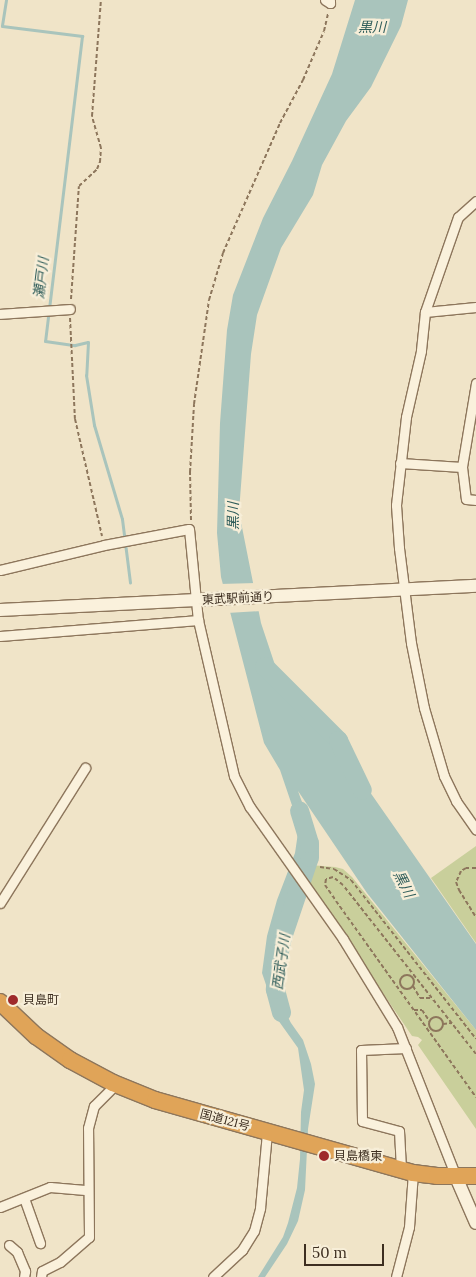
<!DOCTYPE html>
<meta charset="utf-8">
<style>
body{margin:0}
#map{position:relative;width:476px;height:1277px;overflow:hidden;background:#f0e4c8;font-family:Lora,"Noto Sans JP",serif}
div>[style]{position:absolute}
.green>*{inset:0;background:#c9cf9b}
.water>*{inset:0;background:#a9c4bc}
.pier>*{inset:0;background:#f0e4c8}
.stream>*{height:3px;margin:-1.5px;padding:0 1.5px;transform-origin:1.5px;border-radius:1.5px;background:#a9c4bc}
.river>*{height:19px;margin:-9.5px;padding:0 9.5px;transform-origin:9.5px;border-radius:9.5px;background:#a9c4bc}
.path>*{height:2px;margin-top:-1px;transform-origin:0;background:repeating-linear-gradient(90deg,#8d765c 0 4px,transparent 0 6.5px)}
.path>.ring{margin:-1px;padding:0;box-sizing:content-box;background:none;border:2px solid #8d765c;border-radius:50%}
.roads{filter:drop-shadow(1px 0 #8d765c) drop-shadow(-1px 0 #8d765c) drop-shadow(0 1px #8d765c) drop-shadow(0 -1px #8d765c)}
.street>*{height:9px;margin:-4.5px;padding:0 4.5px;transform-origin:4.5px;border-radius:4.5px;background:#faf1dc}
.secondary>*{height:12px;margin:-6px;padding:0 6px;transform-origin:6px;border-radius:6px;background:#faf1dc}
.highway>*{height:16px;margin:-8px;padding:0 8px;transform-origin:8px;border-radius:8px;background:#e0a458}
.dots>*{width:14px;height:14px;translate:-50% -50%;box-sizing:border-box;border:2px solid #f7eed8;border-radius:50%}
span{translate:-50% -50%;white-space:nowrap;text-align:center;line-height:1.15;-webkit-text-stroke:4.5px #f7eed8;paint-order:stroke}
.street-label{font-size:12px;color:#3d2e20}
.poi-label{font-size:12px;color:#3d2e20}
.left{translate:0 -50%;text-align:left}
.water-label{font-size:14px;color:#2f5d5a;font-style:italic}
.scale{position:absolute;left:304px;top:1244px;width:80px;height:22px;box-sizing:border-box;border:2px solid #3d2e20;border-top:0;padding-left:6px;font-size:15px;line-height:18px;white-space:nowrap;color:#3d2e20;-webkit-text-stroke:4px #f7eed8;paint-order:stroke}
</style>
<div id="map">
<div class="green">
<div style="clip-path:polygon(476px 846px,476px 943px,431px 878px)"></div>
<div style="clip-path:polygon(310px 865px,335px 867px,343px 869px,352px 877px,476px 1030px,476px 1129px,418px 1045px,422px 1040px,418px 1037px,412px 1036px,313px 890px,304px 876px,305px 870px)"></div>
</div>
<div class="water">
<div style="clip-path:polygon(355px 0,408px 0,401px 26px,371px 87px,346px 121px,322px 165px,313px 195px,281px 248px,257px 315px,251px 354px,239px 512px,261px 623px,283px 689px,335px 742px,476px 944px,476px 1030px,367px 893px,298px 791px,306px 813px,306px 855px,289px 894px,270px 971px,280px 1002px,291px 1023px,303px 1040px,311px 1064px,315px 1084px,308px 1129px,305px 1190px,298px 1221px,287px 1244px,265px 1277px,258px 1277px,283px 1237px,288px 1223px,297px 1188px,300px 1159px,301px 1112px,304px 1090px,298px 1048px,278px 1020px,262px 973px,267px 936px,277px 900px,295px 853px,299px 826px,280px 770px,264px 743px,221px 577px,217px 533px,220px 423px,227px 330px,233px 295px,263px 218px,292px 161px,332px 74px)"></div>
</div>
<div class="pier">
<div style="clip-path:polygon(256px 583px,261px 611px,227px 613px,220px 584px)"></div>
</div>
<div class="stream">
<div style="left:6px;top:0;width:26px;rotate:99deg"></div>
<div style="left:2px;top:26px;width:81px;rotate:7.1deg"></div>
<div style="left:82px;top:36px;width:307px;rotate:96.9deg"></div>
<div style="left:45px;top:341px;width:30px;rotate:8deg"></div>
<div style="left:75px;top:345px;width:13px;rotate:-13deg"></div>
<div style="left:88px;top:342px;width:33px;rotate:93deg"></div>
<div style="left:86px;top:375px;width:51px;rotate:80.9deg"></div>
<div style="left:94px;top:425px;width:98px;rotate:73.4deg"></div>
<div style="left:122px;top:519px;width:64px;rotate:82.8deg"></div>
</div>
<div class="river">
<div style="left:264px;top:666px;width:105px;rotate:45deg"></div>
<div style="left:338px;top:740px;width:55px;rotate:64.4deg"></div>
<div style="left:281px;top:1012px;width:24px;rotate:-105deg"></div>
<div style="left:275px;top:989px;width:24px;rotate:-88deg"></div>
<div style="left:276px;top:965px;width:29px;rotate:-78deg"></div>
<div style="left:282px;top:937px;width:84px;rotate:-71.4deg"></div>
<div style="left:309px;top:857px;width:14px;rotate:-90deg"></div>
<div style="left:309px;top:843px;width:34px;rotate:-107deg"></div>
</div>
<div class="path">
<div style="left:71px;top:299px;width:113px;rotate:-86deg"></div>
<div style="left:79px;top:186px;width:25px;rotate:-43deg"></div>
<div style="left:97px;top:169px;width:8px;rotate:-67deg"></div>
<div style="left:100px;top:162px;width:14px;rotate:-86deg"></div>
<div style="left:101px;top:148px;width:33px;rotate:-106deg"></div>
<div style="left:92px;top:116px;width:116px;rotate:-85.6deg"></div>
<div style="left:70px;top:318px;width:101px;rotate:87.2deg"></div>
<div style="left:75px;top:419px;width:120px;rotate:77deg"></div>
<div style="left:191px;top:520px;width:48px;rotate:-91.2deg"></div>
<div style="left:190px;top:472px;width:68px;rotate:-86.6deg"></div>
<div style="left:194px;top:404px;width:105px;rotate:-81.8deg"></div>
<div style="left:209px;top:300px;width:49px;rotate:-73.4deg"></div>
<div style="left:223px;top:253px;width:142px;rotate:-66.3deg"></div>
<div style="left:280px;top:123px;width:49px;rotate:-61.9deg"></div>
<div style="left:303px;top:80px;width:53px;rotate:-66.8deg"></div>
<div style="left:324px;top:31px;width:18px;rotate:-77deg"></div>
<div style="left:320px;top:867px;width:14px;rotate:8deg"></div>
<div style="left:334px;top:869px;width:20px;rotate:33deg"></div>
<div style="left:351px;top:880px;width:202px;rotate:51.8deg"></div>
<div style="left:476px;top:868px;width:10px;rotate:180deg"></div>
<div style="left:466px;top:868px;width:6px;rotate:149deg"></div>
<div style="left:461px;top:871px;width:12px;rotate:114deg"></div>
<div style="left:456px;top:882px;width:9px;rotate:69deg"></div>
<div style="left:459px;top:890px;width:32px;rotate:58deg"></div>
<div class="ring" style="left:400px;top:975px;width:12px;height:12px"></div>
<div style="left:413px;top:986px;width:14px;rotate:60deg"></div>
<div style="left:420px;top:998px;width:12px"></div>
<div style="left:414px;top:1010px;width:8px"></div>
<div style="left:422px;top:1010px;width:14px;rotate:56deg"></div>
<div class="ring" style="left:429px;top:1017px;width:12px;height:12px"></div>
<div style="left:443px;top:1024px;width:9px;rotate:-6deg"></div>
<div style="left:476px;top:1054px;width:215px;rotate:-128.2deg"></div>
<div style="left:343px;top:885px;width:13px;rotate:-141deg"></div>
<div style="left:333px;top:877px;width:7px;rotate:164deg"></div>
<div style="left:326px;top:879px;width:6px;rotate:99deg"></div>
<div style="left:325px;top:885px;width:19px;rotate:55deg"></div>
<div style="left:336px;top:901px;width:241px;rotate:54.5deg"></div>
</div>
<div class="roads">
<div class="street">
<div style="left:325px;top:0;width:6px;rotate:31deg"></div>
<div style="left:330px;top:3px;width:3px;rotate:-90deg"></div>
<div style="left:476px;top:201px;width:24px;rotate:138deg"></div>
<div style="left:458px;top:217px;width:101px;rotate:109.2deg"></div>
<div style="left:425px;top:312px;width:39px;rotate:96deg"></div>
<div style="left:421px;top:351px;width:68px;rotate:102.8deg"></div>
<div style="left:406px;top:417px;width:89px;rotate:96.5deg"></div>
<div style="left:396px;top:505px;width:43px;rotate:86deg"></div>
<div style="left:399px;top:548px;width:96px;rotate:82.8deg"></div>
<div style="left:411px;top:643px;width:66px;rotate:78.7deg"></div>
<div style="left:424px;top:708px;width:71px;rotate:73.6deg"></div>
<div style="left:444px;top:776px;width:28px;rotate:64deg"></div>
<div style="left:456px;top:801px;width:35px;rotate:55deg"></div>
<div style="left:425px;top:312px;width:51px;rotate:-5.6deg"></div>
<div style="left:0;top:314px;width:70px;rotate:-4.1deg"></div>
<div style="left:476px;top:383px;width:85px;rotate:99.5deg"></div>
<div style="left:462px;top:467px;width:32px;rotate:83deg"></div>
<div style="left:466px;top:499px;width:10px;rotate:6deg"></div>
<div style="left:400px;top:463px;width:62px;rotate:3.7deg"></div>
<div style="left:0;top:570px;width:107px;rotate:-13.5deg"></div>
<div style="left:104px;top:545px;width:86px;rotate:-10.7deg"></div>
<div style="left:189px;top:529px;width:91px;rotate:84.4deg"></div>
<div style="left:198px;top:620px;width:160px;rotate:77deg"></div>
<div style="left:234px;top:776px;width:35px;rotate:63deg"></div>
<div style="left:250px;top:807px;width:161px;rotate:54.8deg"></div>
<div style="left:343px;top:939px;width:103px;rotate:58.5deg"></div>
<div style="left:397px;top:1027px;width:161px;rotate:68.5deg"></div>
<div style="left:0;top:636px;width:199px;rotate:-4.6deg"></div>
<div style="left:0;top:903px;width:160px;rotate:-57.8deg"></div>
<div style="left:401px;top:1169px;width:38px;rotate:-93deg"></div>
<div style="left:399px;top:1131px;width:38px;rotate:-165deg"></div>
<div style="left:362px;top:1121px;width:71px;rotate:-90.8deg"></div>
<div style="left:361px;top:1050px;width:45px;rotate:-2.5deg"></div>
<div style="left:24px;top:1198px;width:48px;rotate:70.4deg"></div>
<div style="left:0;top:1207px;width:54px;rotate:-21.8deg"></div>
<div style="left:50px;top:1187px;width:38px;rotate:5deg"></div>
<div style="left:9px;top:1245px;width:11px;rotate:41deg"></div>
<div style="left:17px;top:1252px;width:21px;rotate:67deg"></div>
<div style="left:25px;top:1271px;width:6px;rotate:99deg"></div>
<div style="left:41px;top:1277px;width:6px;rotate:-81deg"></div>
<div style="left:42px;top:1271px;width:20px;rotate:-27deg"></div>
<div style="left:60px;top:1262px;width:38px;rotate:-41deg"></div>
<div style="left:89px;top:1237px;width:109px;rotate:-90.5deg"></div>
<div style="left:88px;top:1128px;width:23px;rotate:-75deg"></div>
<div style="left:94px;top:1106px;width:31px;rotate:-45deg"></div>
<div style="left:213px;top:1277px;width:40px;rotate:-43deg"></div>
<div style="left:242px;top:1250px;width:22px;rotate:-58deg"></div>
<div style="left:254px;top:1231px;width:24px;rotate:-75deg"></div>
<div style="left:260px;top:1208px;width:76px;rotate:-84.7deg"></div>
<div style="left:396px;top:1277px;width:52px;rotate:-75.4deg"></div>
<div style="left:409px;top:1227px;width:54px;rotate:-85.8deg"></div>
</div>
<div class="secondary">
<div style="left:0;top:610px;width:477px;rotate:-2.9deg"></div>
<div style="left:456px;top:1177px;width:50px;rotate:66.5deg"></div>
</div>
<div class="highway">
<div style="left:0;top:1002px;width:50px;rotate:43.4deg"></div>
<div style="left:36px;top:1036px;width:42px;rotate:35.2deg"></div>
<div style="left:70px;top:1060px;width:49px;rotate:28.1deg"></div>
<div style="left:113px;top:1083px;width:45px;rotate:22deg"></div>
<div style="left:155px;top:1100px;width:268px;rotate:15.8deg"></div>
<div style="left:413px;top:1173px;width:24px;rotate:7deg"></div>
<div style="left:437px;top:1176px;width:39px"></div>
</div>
</div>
<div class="dots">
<div style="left:13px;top:1000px;background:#9e2a2b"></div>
<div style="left:324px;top:1156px;background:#9e2a2b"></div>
</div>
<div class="street-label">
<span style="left:238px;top:598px;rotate:-3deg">東武駅前通り</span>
<span style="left:225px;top:1120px;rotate:15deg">国道121号</span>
</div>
<div class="poi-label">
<span class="left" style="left:23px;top:1000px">貝島町</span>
<span class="left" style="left:334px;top:1156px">貝島橋東</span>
</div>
<div class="water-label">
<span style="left:372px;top:27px">黒川</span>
<span style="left:41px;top:278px;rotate:-83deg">瀬戸川</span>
<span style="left:233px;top:516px;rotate:-90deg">黒川</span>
<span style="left:404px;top:884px;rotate:63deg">黒川</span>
<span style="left:281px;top:962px;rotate:-82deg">西武子川</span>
</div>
<div class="scale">50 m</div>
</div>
